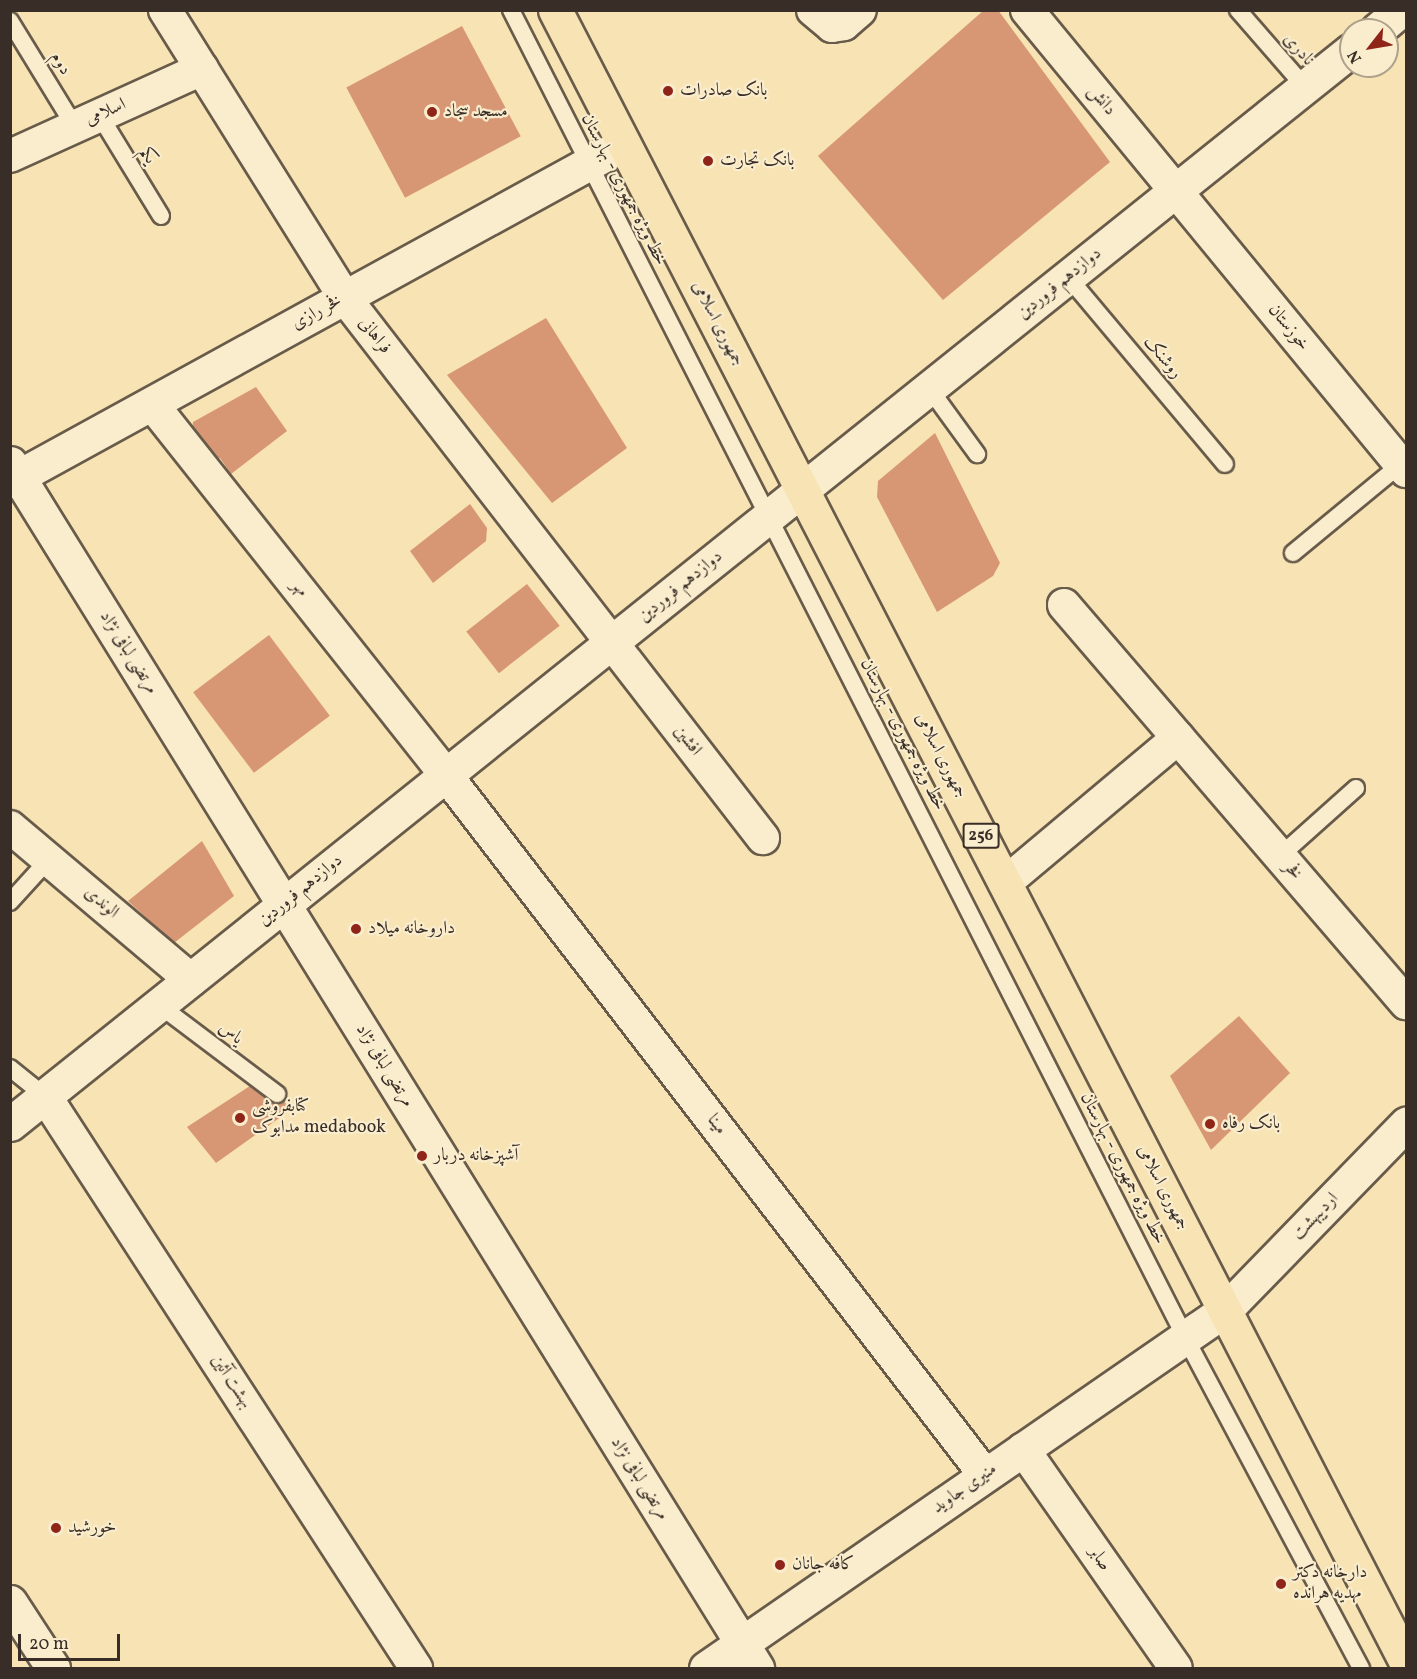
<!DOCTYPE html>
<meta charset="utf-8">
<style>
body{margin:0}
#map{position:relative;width:1417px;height:1679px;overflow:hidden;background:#f7e3b3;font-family:Vollkorn,Amiri,serif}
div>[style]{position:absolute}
.building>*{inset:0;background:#d89774;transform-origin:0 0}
.roads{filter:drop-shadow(2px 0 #685b4a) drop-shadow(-2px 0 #685b4a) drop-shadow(0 2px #685b4a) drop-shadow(0 -2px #685b4a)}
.lane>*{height:16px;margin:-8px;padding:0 8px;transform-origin:8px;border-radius:8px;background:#faedce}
.street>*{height:32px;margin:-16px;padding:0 16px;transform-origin:16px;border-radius:16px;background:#faedce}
.secondary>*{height:33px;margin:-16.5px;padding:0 16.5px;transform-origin:16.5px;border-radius:16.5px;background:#faedce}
.primary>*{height:33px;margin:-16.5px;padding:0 16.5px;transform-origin:16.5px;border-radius:16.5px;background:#f7e3b3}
.dots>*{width:16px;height:16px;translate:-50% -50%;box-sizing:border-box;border:3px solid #faedce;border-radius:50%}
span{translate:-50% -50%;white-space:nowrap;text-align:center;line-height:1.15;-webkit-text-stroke:4.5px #faedce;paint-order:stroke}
.shield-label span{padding:2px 4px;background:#faedce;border:2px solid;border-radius:4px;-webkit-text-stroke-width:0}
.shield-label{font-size:16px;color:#392e27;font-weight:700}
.street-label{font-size:18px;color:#392e27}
.poi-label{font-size:18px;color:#392e27}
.left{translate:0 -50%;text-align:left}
.frame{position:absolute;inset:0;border:12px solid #392e27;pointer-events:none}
.north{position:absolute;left:1339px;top:18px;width:60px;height:60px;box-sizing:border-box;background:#faedce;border:2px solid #ada18b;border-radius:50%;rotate:239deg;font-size:16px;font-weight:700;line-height:24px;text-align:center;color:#392e27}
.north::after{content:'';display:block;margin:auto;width:21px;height:27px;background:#8f2418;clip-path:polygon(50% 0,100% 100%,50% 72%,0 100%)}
.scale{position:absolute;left:18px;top:1634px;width:102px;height:27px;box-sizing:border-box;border:3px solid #392e27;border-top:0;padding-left:8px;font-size:18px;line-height:21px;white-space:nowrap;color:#392e27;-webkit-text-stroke:4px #faedce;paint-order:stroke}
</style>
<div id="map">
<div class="building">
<div style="clip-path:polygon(984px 10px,998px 10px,1110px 162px,943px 300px,818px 156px)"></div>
<div style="left:462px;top:26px;width:125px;height:131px;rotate:62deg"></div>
<div style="clip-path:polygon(546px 318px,627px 448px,552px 503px,447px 375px)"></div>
<div style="clip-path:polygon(256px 387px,287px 431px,231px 474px,220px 458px,215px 462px,192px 432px,193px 422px)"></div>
<div style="clip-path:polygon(935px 433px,1000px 563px,993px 576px,937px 612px,877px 497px,878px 481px)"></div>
<div style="clip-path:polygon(470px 504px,487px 528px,486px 541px,433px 583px,410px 551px)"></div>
<div style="left:527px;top:584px;width:53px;height:77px;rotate:52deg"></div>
<div style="left:269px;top:635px;width:101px;height:95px;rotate:53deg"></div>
<div style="clip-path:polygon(202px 841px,234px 896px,174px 943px,128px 901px)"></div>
<div style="clip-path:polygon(1239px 1016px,1290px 1073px,1211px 1150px,1170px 1076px)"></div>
<div style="clip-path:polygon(259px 1080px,292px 1109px,216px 1163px,187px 1127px)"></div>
</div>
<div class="roads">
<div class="lane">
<div style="left:511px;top:10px;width:1488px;rotate:63.07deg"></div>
<div style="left:1185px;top:1337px;width:375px;rotate:62deg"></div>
<div style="left:1238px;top:10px;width:102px;rotate:49deg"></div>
<div style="left:10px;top:21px;width:124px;rotate:58.5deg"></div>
<div style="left:100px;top:116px;width:117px;rotate:58.6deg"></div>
<div style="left:1068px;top:277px;width:244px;rotate:50deg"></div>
<div style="left:929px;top:388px;width:82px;rotate:54deg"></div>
<div style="left:1293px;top:553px;width:140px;rotate:-39.5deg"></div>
<div style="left:1280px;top:856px;width:102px;rotate:-41.8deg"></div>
<div style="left:10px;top:902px;width:58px;rotate:-47.8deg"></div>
<div style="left:159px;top:1005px;width:148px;rotate:37deg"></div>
<div style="left:10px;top:1068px;width:45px;rotate:38.7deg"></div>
</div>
<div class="street">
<div style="left:165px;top:10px;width:340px;rotate:58deg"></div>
<div style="left:345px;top:298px;width:683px;rotate:52.26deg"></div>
<div style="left:813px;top:10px;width:25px;rotate:40deg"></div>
<div style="left:832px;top:26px;width:12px;rotate:-9deg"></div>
<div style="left:844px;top:24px;width:21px;rotate:-41deg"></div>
<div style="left:1027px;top:10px;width:597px;rotate:50.58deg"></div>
<div style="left:10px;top:156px;width:211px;rotate:-24.4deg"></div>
<div style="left:152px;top:404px;width:473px;rotate:51.6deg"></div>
<div style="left:446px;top:775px;width:883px;rotate:52.4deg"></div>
<div style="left:1064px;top:605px;width:525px;rotate:49.33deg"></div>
<div style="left:10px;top:827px;width:237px;rotate:40.2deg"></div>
<div style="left:1005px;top:883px;width:226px;rotate:-40deg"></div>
<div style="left:45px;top:1096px;width:682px;rotate:57.03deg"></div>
<div style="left:1023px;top:1449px;width:267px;rotate:55.1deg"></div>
</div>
<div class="secondary">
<div style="left:1377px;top:30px;width:31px;rotate:-40deg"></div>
<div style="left:10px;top:463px;width:1418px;rotate:58.2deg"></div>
<div style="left:10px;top:481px;width:700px;rotate:-28.76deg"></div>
<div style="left:10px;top:1124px;width:1718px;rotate:-38.69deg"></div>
<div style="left:10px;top:1602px;width:79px;rotate:56.9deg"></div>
<div style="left:706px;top:1668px;width:630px;rotate:-34.6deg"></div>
<div style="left:1225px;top:1310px;width:260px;rotate:-45.8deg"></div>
</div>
<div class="primary">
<div style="left:555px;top:10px;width:1858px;rotate:62.75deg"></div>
</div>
</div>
<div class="dots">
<div style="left:668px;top:91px;background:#8f2418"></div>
<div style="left:432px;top:112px;background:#8f2418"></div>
<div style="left:708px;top:161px;background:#8f2418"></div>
<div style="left:356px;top:929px;background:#8f2418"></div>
<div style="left:240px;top:1118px;background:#8f2418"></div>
<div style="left:1210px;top:1124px;background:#8f2418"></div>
<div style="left:422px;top:1156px;background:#8f2418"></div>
<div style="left:56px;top:1528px;background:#8f2418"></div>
<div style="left:780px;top:1565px;background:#8f2418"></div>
<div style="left:1281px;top:1584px;background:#8f2418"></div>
</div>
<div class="shield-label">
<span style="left:981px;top:836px">256</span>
</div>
<div class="street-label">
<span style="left:1298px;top:50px;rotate:49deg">نادری</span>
<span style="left:60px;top:64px;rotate:59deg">دوم</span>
<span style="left:1101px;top:101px;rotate:50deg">دانش</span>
<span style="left:106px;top:113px;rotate:-24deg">اسلامی</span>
<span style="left:147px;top:156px;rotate:59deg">یکم</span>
<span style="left:623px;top:190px;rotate:63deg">خط ویژه جمهوری - بهارستان</span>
<span style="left:1060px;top:284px;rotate:-39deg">دوازدهم فروردین</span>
<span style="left:317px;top:313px;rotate:-29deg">فخر رازی</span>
<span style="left:717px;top:324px;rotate:63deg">جمهوری اسلامی</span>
<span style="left:1288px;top:328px;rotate:51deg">خوزستان</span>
<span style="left:374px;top:336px;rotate:52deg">فراهانی</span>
<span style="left:1162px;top:358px;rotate:50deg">روشنک</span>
<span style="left:681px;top:587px;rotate:-39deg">دوازدهم فروردین</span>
<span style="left:299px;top:589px;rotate:52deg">مهر</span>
<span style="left:128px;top:653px;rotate:58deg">مرتضی لبافی نژاد</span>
<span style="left:902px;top:735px;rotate:63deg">خط ویژه جمهوری - بهارستان</span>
<span style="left:687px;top:741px;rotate:52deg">افشین</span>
<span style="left:940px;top:756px;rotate:63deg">جمهوری اسلامی</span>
<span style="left:1292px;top:871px;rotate:49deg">فخر</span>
<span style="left:301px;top:891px;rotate:-39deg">دوازدهم فروردین</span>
<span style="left:101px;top:903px;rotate:41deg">الوندی</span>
<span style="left:230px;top:1034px;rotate:37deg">یاس</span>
<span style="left:384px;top:1066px;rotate:58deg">مرتضی لبافی نژاد</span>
<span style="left:716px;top:1125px;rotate:52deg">مینا</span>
<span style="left:1122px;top:1169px;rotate:63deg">خط ویژه جمهوری - بهارستان</span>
<span style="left:1162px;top:1188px;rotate:63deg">جمهوری اسلامی</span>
<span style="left:1316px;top:1217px;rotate:-46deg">اردیبهشت</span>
<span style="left:231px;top:1382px;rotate:57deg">بهشت آئین</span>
<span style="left:639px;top:1479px;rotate:58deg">مرتضی لبافی نژاد</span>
<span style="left:965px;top:1489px;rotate:-35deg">منیری جاوید</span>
<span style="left:1099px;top:1559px;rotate:55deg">صابر</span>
</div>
<div class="poi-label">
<span class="left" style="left:680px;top:91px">بانک صادرات</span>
<span class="left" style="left:444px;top:112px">مسجد سجاد</span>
<span class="left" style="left:720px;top:161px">بانک تجارت</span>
<span class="left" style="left:368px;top:929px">داروخانه میلاد</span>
<span class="left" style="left:252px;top:1118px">کتابفروشی<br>مدابوک medabook</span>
<span class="left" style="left:1222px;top:1124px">بانک رفاه</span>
<span class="left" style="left:434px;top:1156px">آشپزخانه دربار</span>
<span class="left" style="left:68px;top:1528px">خورشید</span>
<span class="left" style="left:792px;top:1565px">کافه جانان</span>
<span class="left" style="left:1293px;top:1584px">دارخانه دکتر<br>مهدیه هرانده</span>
</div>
<div class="frame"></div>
<div class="north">N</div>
<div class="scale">20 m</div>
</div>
